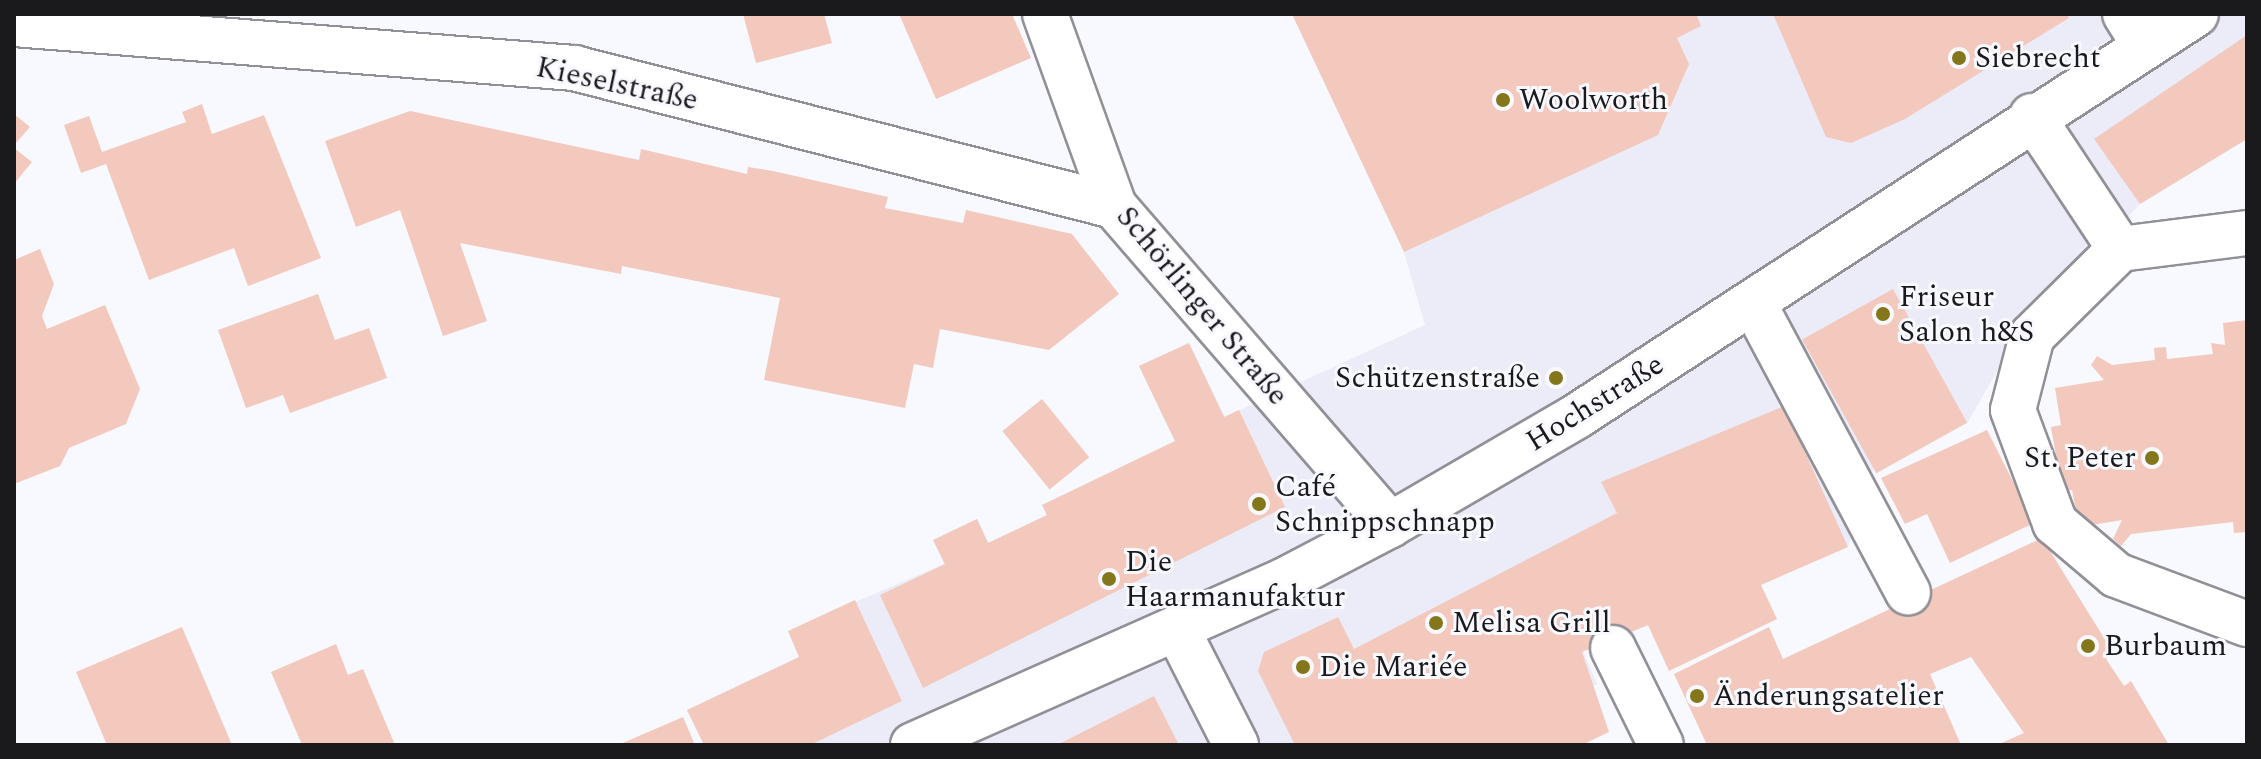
<!DOCTYPE html>
<meta charset="utf-8">
<style>
body{margin:0}
#map{position:relative;width:2261px;height:759px;overflow:hidden;background:#f8f8ff;font-family:Spectral,serif}
div>[style]{position:absolute}
.built>*{inset:0;background:#ececf9}
.building>*{inset:0;background:#f2c9bc;transform-origin:0 0}
.roads{filter:drop-shadow(2px 0 #919097) drop-shadow(-2px 0 #919097) drop-shadow(0 2px #919097) drop-shadow(0 -2px #919097)}
.minor>*{height:44px;margin:-22px;padding:0 22px;transform-origin:22px;border-radius:22px;background:#fff}
.dots>*{width:22px;height:22px;translate:-50% -50%;box-sizing:border-box;border:4px solid #f8f8ff;border-radius:50%}
span{translate:-50% -50%;white-space:nowrap;text-align:center;line-height:1.15;-webkit-text-stroke:6px #f8f8ff;paint-order:stroke}
.poi-label{font-size:30px;color:#1a1a1c}
.left{translate:0 -50%;text-align:left}
.right{translate:-100% -50%;text-align:right}
.street-label{font-size:30px;color:#1a1a1c}
.frame{position:absolute;inset:0;border:16px solid #1a1a1c;pointer-events:none}
</style>
<div id="map">
<div class="built">
<div style="clip-path:polygon(1292px 14px,2247px 14px,2247px 139px,2140px 204px,2020px 331px,1968px 422px,1874px 466px,1848px 547px,1583px 651px,1597px 684px,1561px 701px,1405px 745px,704px 745px,687px 710px,799px 657px,788px 631px,944px 564px,933px 540px,977px 519px,989px 543px,1047px 515px,1042px 505px,1175px 442px,1139px 366px,1189px 343px,1225px 417px,1425px 325px,1404px 252px)"></div>
</div>
<div class="building">
<div style="clip-path:polygon(743px 14px,824px 14px,832px 43px,756px 63px)"></div>
<div style="clip-path:polygon(899px 14px,1012px 14px,1031px 58px,936px 99px)"></div>
<div style="clip-path:polygon(1292px 14px,1696px 14px,1701px 26px,1677px 38px,1689px 64px,1658px 135px,1404px 252px)"></div>
<div style="clip-path:polygon(1773px 14px,2067px 14px,2069px 18px,1905px 119px,1851px 143px,1826px 137px)"></div>
<div style="clip-path:polygon(2247px 35px,2247px 139px,2140px 204px,2094px 139px)"></div>
<div style="clip-path:polygon(202px 104px,212px 134px,264px 115px,321px 258px,248px 286px,234px 248px,149px 280px,106px 164px,81px 173px,64px 125px,89px 116px,102px 152px,186px 122px,182px 112px)"></div>
<div style="clip-path:polygon(410px 111px,639px 160px,641px 149px,747px 174px,748px 167px,773px 171px,888px 197px,885px 208px,963px 223px,966px 210px,1072px 234px,1119px 294px,1049px 350px,940px 329px,933px 368px,914px 364px,905px 408px,764px 380px,780px 298px,622px 266px,621px 274px,460px 243px,487px 321px,443px 336px,400px 210px,356px 227px,325px 141px)"></div>
<div style="clip-path:polygon(14px 114px,30px 127px,14px 145px)"></div>
<div style="clip-path:polygon(14px 148px,32px 162px,14px 184px)"></div>
<div style="clip-path:polygon(40px 249px,54px 284px,42px 316px,47px 329px,105px 305px,140px 389px,126px 424px,69px 448px,60px 466px,14px 484px,14px 260px)"></div>
<div style="left:1893px;top:289px;width:153px;height:104px;rotate:61deg"></div>
<div style="clip-path:polygon(318px 294px,335px 340px,369px 328px,387px 378px,290px 413px,283px 395px,246px 408px,218px 330px)"></div>
<div style="clip-path:polygon(2247px 320px,2246px 532px,2234px 533px,2233px 522px,2131px 534px,2121px 546px,2113px 539px,2122px 520px,2079px 527px,2072px 490px,2062px 492px,2051px 427px,2061px 425px,2055px 388px,2104px 380px,2091px 365px,2097px 356px,2112px 365px,2155px 360px,2154px 348px,2166px 347px,2167px 359px,2213px 354px,2211px 343px,2225px 345px,2223px 323px)"></div>
<div style="clip-path:polygon(1189px 343px,1224px 417px,1239px 410px,1285px 507px,923px 688px,880px 595px,945px 564px,933px 540px,977px 519px,988px 543px,1047px 515px,1042px 505px,1175px 441px,1139px 366px)"></div>
<div style="left:1042px;top:399px;width:75px;height:51px;rotate:51deg"></div>
<div style="clip-path:polygon(1784px 406px,1848px 547px,1761px 585px,1777px 619px,1669px 671px,1648px 625px,1582px 652px,1609px 732px,1582px 745px,1295px 745px,1258px 671px,1264px 652px,1338px 617px,1354px 649px,1617px 513px,1601px 482px)"></div>
<div style="clip-path:polygon(1987px 430px,2034px 523px,1950px 563px,1927px 514px,1905px 524px,1881px 478px)"></div>
<div style="clip-path:polygon(2042px 538px,2114px 654px,2106px 659px,2124px 686px,2131px 681px,2169px 745px,1997px 745px,2024px 733px,1971px 657px,1930px 674px,1961px 745px,1707px 745px,1674px 674px,1769px 627px,1783px 659px)"></div>
<div style="clip-path:polygon(855px 600px,902px 701px,810px 745px,704px 745px,687px 710px,799px 657px,788px 631px)"></div>
<div style="clip-path:polygon(182px 627px,232px 745px,107px 745px,76px 672px)"></div>
<div style="clip-path:polygon(336px 644px,348px 675px,363px 669px,395px 745px,302px 745px,271px 672px)"></div>
<div style="clip-path:polygon(1154px 696px,1179px 745px,1057px 745px)"></div>
<div style="clip-path:polygon(683px 717px,695px 745px,618px 745px)"></div>
</div>
<div class="roads">
<div class="minor">
<div style="left:1045px;top:14px;width:204px;rotate:70.2deg"></div>
<div style="left:1114px;top:206px;width:422px;rotate:49.1deg"></div>
<div style="left:2125px;top:14px;width:36px;rotate:58deg"></div>
<div style="left:14px;top:24px;width:562px;rotate:4.49deg"></div>
<div style="left:574px;top:68px;width:557px;rotate:14.34deg"></div>
<div style="left:2032px;top:116px;width:159px;rotate:56.5deg"></div>
<div style="left:2247px;top:233px;width:128px;rotate:172.8deg"></div>
<div style="left:2120px;top:249px;width:124px;rotate:135.3deg"></div>
<div style="left:2032px;top:336px;width:76px;rotate:104.4deg"></div>
<div style="left:2013px;top:410px;width:121px;rotate:69.6deg"></div>
<div style="left:2055px;top:523px;width:80px;rotate:40.4deg"></div>
<div style="left:2116px;top:575px;width:140px;rotate:20.5deg"></div>
<div style="left:1754px;top:304px;width:327px;rotate:61.9deg"></div>
<div style="left:1177px;top:629px;width:130px;rotate:63deg"></div>
<div style="left:1613px;top:648px;width:108px;rotate:63.7deg"></div>
<div style="left:913px;top:745px;width:405px;rotate:-23.9deg"></div>
<div style="left:1283px;top:581px;width:121px;rotate:-27.6deg"></div>
<div style="left:1390px;top:525px;width:216px;rotate:-30.2deg"></div>
<div style="left:1577px;top:416px;width:738px;rotate:-33deg"></div>
</div>
</div>
<div class="dots">
<div style="left:1959px;top:58px;background:#84771b"></div>
<div style="left:1503px;top:100px;background:#84771b"></div>
<div style="left:1883px;top:314px;background:#84771b"></div>
<div style="left:1556px;top:378px;background:#84771b"></div>
<div style="left:2152px;top:458px;background:#84771b"></div>
<div style="left:1259px;top:504px;background:#84771b"></div>
<div style="left:1109px;top:579px;background:#84771b"></div>
<div style="left:1436px;top:623px;background:#84771b"></div>
<div style="left:2088px;top:646px;background:#84771b"></div>
<div style="left:1303px;top:667px;background:#84771b"></div>
<div style="left:1697px;top:696px;background:#84771b"></div>
</div>
<div class="poi-label">
<span class="left" style="left:1975px;top:58px">Siebrecht</span>
<span class="left" style="left:1519px;top:100px">Woolworth</span>
<span class="left" style="left:1899px;top:314px">Friseur<br>Salon h&amp;S</span>
<span class="right" style="left:1540px;top:378px">Schützenstraße</span>
<span class="right" style="left:2136px;top:458px">St. Peter</span>
<span class="left" style="left:1275px;top:504px">Café<br>Schnippschnapp</span>
<span class="left" style="left:1125px;top:579px">Die<br>Haarmanufaktur</span>
<span class="left" style="left:1452px;top:623px">Melisa Grill</span>
<span class="left" style="left:2104px;top:646px">Burbaum</span>
<span class="left" style="left:1319px;top:667px">Die Mariée</span>
<span class="left" style="left:1713px;top:696px">Änderungsatelier</span>
</div>
<div class="street-label">
<span style="left:617px;top:84px;rotate:12deg">Kieselstraße</span>
<span style="left:1202px;top:306px;rotate:50deg">Schörlinger Straße</span>
<span style="left:1595px;top:403px;rotate:-32deg">Hochstraße</span>
</div>
<div class="frame"></div>
</div>
